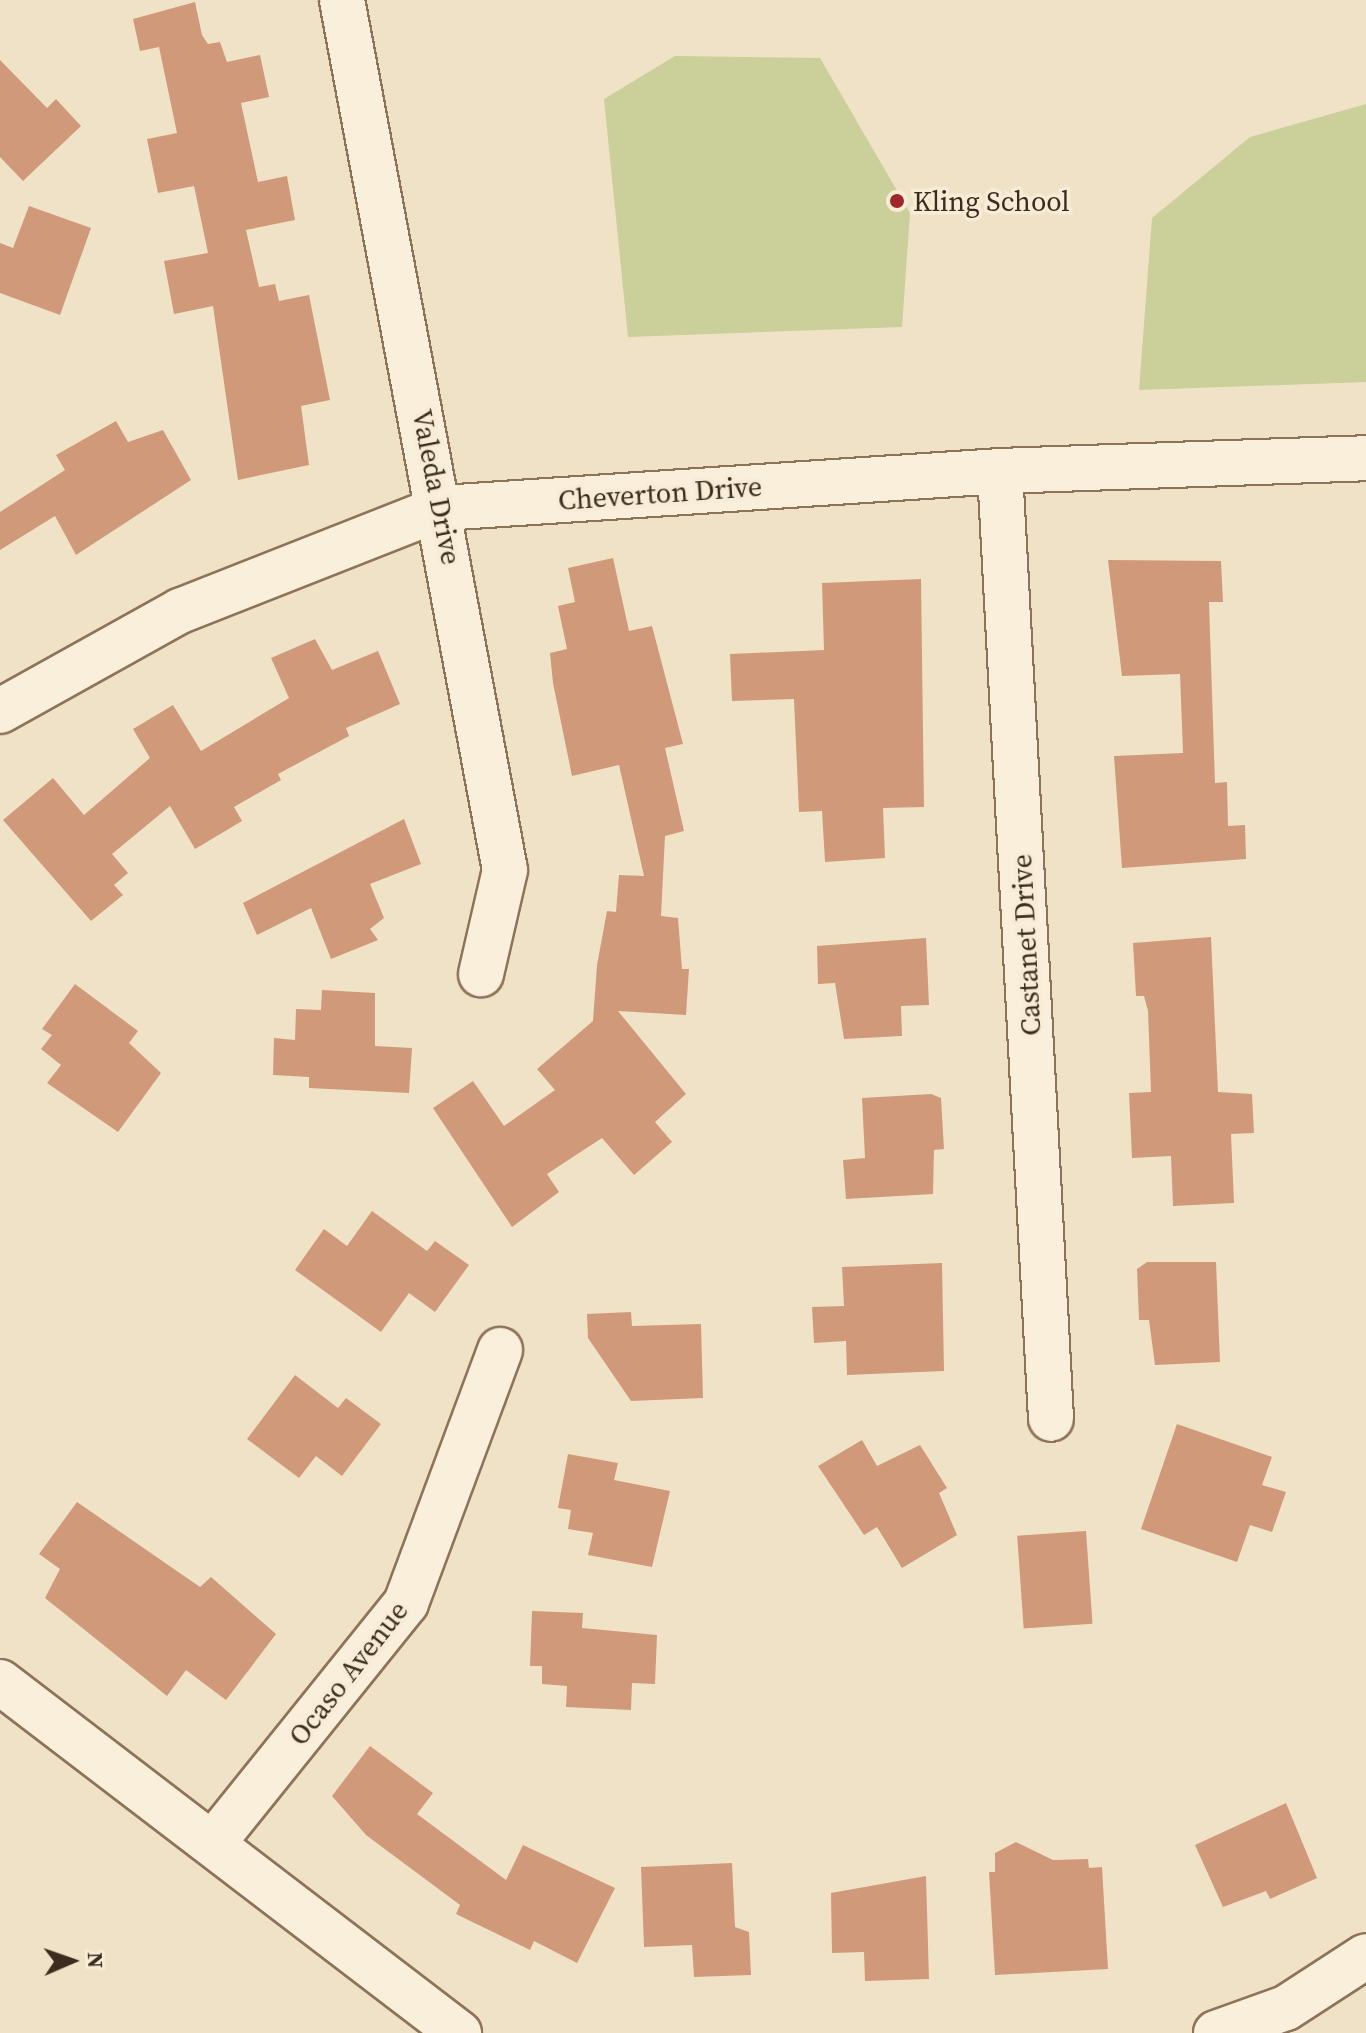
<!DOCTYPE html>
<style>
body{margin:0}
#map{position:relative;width:1366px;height:2033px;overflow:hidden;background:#f0e2c6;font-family:"Source Serif 4",serif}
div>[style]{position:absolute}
.green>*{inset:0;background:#cbcf99}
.building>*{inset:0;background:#d09a7a;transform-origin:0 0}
.roads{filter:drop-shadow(2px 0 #8d735a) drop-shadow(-2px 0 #8d735a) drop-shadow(0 2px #8d735a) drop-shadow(0 -2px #8d735a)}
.street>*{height:44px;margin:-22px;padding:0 22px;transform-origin:22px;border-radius:22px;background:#faefda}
.dots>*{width:22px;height:22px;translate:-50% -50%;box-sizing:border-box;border:4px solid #f7ecd6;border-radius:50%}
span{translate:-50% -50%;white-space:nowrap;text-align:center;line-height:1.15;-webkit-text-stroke:7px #f7ecd6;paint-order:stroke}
.poi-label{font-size:28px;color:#3c2c1f}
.left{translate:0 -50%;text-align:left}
.street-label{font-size:28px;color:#3c2c1f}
.north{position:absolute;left:32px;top:1921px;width:80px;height:80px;-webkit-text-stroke:6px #f7ecd6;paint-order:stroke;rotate:88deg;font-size:22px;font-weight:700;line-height:32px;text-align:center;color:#3c2c1f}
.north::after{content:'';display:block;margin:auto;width:28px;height:36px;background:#3c2c1f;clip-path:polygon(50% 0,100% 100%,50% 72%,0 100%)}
</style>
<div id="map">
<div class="green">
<div style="clip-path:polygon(675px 56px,820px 58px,910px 213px,902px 327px,628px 337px,604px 99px)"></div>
<div style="clip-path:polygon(1366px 104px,1366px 382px,1139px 390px,1152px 218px,1250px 137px)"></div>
</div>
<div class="building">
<div style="clip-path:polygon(195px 2px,202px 35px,208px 44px,220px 42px,227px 62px,260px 55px,269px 97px,241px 103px,258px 182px,287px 176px,295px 220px,246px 230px,259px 287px,275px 284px,279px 301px,309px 295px,330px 400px,301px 406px,309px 465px,238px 480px,213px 306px,174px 314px,164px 261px,208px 253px,194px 186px,158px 193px,147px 139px,177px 133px,159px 47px,140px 51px,133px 19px)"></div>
<div style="clip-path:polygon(0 60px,47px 108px,56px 99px,81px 126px,23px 181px,0 157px)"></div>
<div style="clip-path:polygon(29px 206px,91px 228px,60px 315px,0 293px,0 243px,13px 248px)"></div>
<div style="clip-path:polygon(116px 421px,128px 442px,163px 430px,191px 480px,76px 555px,55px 516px,0 550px,0 512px,65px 470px,56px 455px)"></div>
<div style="clip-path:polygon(613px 558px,629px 631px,652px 626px,683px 744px,665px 748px,684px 831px,665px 836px,661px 916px,678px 918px,682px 969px,689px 969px,686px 1015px,618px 1011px,686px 1094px,655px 1122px,672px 1142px,634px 1175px,602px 1138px,547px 1174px,559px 1192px,512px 1227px,433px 1108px,473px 1081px,504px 1126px,555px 1090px,537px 1069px,593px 1021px,597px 965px,607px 911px,616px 912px,619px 875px,644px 876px,619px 765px,572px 776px,553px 683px,550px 653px,567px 649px,558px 606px,575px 602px,568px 568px)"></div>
<div style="clip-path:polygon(1108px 560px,1221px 561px,1223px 602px,1209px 602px,1215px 783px,1227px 782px,1228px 826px,1245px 825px,1246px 859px,1122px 868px,1114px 756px,1183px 753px,1180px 674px,1122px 676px)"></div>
<div style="clip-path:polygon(921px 579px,924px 807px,883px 808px,885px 858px,825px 862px,822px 811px,799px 812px,794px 699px,732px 701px,730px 654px,824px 650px,822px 583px)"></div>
<div style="clip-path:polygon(315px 639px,332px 670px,378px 651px,400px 704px,346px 728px,349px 736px,278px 774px,281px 780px,234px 807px,242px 821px,195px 849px,170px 806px,112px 854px,128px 873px,114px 885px,123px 895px,91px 921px,3px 820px,53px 778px,84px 815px,150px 758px,133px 729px,173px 705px,201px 751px,289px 698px,271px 658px)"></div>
<div style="clip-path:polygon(404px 819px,421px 864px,370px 884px,384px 918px,370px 929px,378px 940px,331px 959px,311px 908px,257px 935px,243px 903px)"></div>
<div style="clip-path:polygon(1211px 937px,1218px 1092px,1252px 1094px,1254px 1133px,1231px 1134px,1234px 1203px,1173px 1206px,1171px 1156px,1132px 1158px,1129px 1093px,1151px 1092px,1148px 1011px,1144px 996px,1136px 996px,1133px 943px)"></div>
<div style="clip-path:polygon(926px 938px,929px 1005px,901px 1006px,902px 1036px,844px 1039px,835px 983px,818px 984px,817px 946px)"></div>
<div style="clip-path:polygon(75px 984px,138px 1031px,129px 1043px,161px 1073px,118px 1132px,47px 1083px,61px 1065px,41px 1049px,52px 1035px,42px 1029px)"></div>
<div style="clip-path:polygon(322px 990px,375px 993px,375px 1046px,412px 1048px,409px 1093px,309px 1088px,309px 1077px,273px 1075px,274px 1038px,295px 1040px,296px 1009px,321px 1010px)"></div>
<div style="clip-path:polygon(931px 1094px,941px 1098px,944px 1149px,934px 1150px,933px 1194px,846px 1199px,843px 1160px,865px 1158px,862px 1098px)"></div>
<div style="clip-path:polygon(372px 1211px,427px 1251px,435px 1241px,469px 1265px,435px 1312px,409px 1293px,381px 1332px,295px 1270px,324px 1229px,347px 1246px)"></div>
<div style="clip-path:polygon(1147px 1262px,1216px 1262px,1220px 1362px,1155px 1365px,1149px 1320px,1139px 1320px,1137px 1269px)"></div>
<div style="clip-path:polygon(942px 1263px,944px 1371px,847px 1375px,846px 1341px,814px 1343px,812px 1307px,844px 1306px,842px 1267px)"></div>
<div style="clip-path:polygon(631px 1312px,632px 1326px,701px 1324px,703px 1398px,631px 1401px,588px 1338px,587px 1314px)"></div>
<div style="clip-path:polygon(295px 1375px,338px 1408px,346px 1398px,381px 1424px,342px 1476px,316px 1456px,299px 1478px,247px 1439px)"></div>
<div style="clip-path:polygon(1177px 1424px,1272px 1457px,1262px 1485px,1286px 1492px,1272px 1532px,1250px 1525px,1237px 1562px,1141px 1529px)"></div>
<div style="clip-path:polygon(862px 1440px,877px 1466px,920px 1445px,947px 1488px,939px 1493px,957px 1535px,902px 1568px,877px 1527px,864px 1535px,818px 1466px)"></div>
<div style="clip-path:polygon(568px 1454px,618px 1463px,614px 1480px,670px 1491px,652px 1567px,588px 1555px,593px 1533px,568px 1529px,571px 1510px,558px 1508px)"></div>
<div style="clip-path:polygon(77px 1502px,200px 1587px,211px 1577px,276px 1634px,226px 1700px,186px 1670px,167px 1696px,45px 1598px,60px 1569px,39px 1554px)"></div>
<div style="left:1086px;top:1531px;width:93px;height:69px;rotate:86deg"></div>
<div style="clip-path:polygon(532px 1611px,583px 1613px,582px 1628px,657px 1635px,655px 1684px,632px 1683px,631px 1710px,566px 1707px,567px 1686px,542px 1684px,542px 1666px,530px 1666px)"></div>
<div style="clip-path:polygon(370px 1746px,433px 1793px,417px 1814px,506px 1880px,523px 1845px,615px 1888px,577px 1963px,534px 1941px,530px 1950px,456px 1914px,460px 1905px,366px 1835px,332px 1796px)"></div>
<div style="clip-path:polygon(1286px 1803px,1317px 1878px,1270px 1899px,1266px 1891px,1223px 1907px,1195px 1845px)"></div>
<div style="clip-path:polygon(1016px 1842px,1053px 1860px,1088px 1859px,1089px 1868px,1102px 1867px,1108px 1969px,995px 1975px,989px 1872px,995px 1872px,995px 1853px)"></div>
<div style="clip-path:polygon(732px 1863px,735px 1927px,749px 1932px,751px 1975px,694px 1977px,692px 1945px,644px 1947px,641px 1867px)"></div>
<div style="clip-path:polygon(926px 1876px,929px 1979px,865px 1981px,864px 1952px,832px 1953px,831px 1893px)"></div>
</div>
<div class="roads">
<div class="street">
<div style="left:342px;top:0;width:885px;rotate:79.39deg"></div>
<div style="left:505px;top:870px;width:107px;rotate:103deg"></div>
<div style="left:1000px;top:471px;width:949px;rotate:86.92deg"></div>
<div style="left:0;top:711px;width:206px;rotate:-29.1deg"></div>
<div style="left:180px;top:611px;width:282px;rotate:-21.5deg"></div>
<div style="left:442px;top:508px;width:559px;rotate:-3.79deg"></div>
<div style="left:1000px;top:471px;width:366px;rotate:-2deg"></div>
<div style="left:0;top:1682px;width:578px;rotate:37.41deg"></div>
<div style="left:213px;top:1843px;width:308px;rotate:-51.2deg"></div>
<div style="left:406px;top:1603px;width:270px;rotate:-69.6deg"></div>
<div style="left:1216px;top:2033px;width:74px;rotate:-19.7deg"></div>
<div style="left:1286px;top:2008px;width:95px;rotate:-33deg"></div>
</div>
</div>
<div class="dots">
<div style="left:897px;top:201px;background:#9f272d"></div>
</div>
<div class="poi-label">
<span class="left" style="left:913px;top:201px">Kling School</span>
</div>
<div class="street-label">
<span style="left:437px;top:487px;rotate:79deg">Valeda Drive</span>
<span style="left:660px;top:493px;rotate:-4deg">Cheverton Drive</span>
<span style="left:1026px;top:945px;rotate:-93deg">Castanet Drive</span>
<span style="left:348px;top:1673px;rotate:-52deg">Ocaso Avenue</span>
</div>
<div class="north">N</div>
</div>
